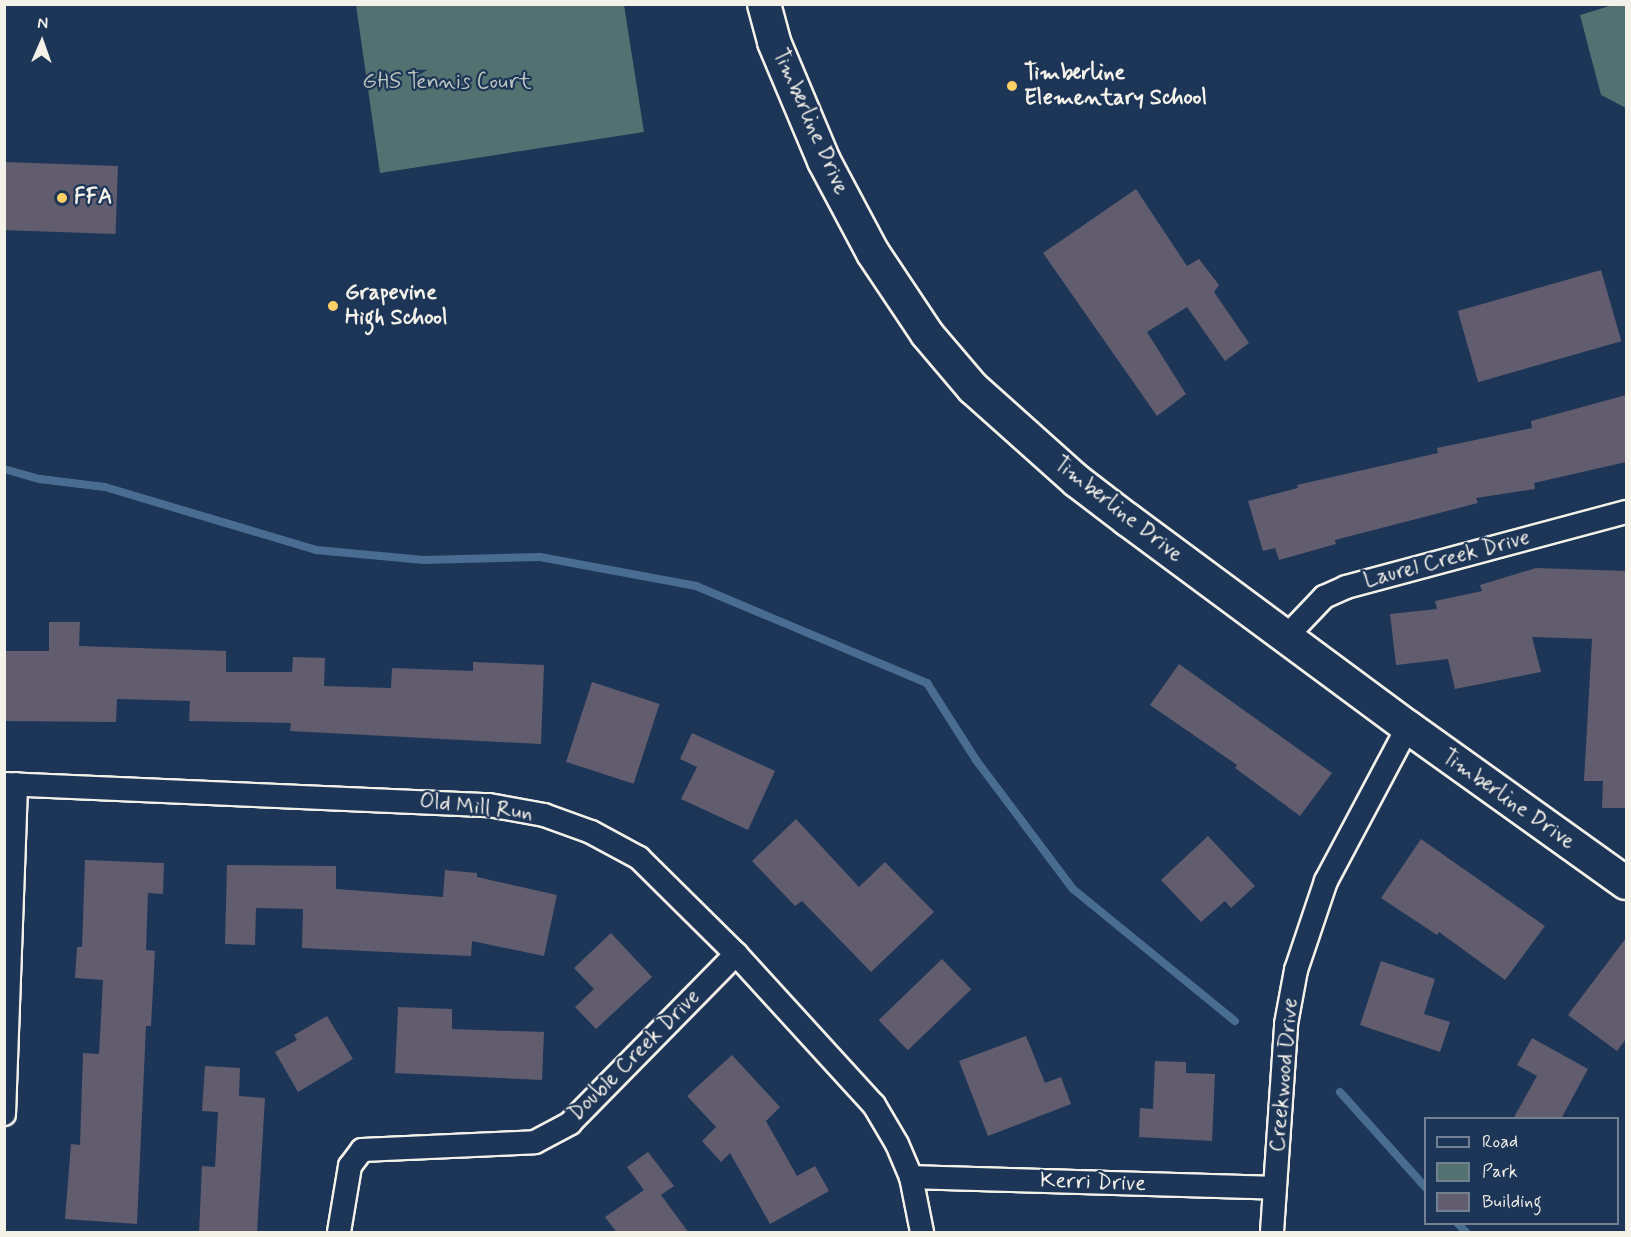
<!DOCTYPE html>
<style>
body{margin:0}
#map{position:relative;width:1631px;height:1237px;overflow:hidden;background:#1d3557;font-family:Mynerve,sans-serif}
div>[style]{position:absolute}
.green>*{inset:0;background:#537170}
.stream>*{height:8px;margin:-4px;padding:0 4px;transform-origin:4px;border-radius:4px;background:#496d90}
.building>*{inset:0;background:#615d6e;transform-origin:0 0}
.roads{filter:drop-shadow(2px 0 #f4f1e8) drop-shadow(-2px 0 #f4f1e8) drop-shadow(0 2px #f4f1e8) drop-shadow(0 -2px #f4f1e8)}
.street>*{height:22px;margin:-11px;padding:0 11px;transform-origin:11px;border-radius:11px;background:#1d3557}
.secondary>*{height:32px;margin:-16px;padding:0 16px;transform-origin:16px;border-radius:16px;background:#1d3557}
.dots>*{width:16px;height:16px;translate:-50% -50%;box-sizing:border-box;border:3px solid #1d3557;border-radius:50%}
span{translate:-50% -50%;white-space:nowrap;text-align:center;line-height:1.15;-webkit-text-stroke:4.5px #1d3557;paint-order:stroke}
.poi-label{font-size:22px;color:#f4f1e8;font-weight:700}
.left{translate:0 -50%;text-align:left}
.park-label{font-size:22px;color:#bcc4be}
.street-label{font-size:22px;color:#f4f1e8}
.frame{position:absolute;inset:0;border:6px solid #f4f1e8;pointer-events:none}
.legend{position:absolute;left:1424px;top:1117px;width:195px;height:108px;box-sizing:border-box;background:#1d3557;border:2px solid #738091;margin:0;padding:8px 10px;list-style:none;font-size:18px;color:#f4f1e8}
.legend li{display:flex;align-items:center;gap:12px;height:30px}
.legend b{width:30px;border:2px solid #738091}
.north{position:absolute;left:12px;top:12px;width:60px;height:60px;-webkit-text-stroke:4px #1d3557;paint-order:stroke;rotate:2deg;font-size:16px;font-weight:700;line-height:24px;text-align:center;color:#f4f1e8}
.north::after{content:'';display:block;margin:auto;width:21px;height:27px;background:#f4f1e8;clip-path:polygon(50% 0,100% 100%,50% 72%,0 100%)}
</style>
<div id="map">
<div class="green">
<div style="clip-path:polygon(1616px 4px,1626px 5px,1626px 108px,1601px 95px,1580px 15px)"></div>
<div style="clip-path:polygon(356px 5px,624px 5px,644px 132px,380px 173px)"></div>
</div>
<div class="stream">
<div style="left:4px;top:469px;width:37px;rotate:16deg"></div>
<div style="left:40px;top:479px;width:65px;rotate:7deg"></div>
<div style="left:105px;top:487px;width:220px;rotate:16.6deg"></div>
<div style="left:316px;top:550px;width:108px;rotate:5.3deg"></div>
<div style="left:424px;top:560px;width:116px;rotate:-1.5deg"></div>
<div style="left:540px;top:557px;width:159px;rotate:10.5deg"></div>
<div style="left:696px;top:586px;width:251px;rotate:22.8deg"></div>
<div style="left:927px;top:683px;width:91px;rotate:57.5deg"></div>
<div style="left:976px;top:760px;width:161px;rotate:53.1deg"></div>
<div style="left:1073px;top:889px;width:209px;rotate:39.2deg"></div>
<div style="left:1340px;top:1092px;width:129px;rotate:48.1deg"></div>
<div style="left:1458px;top:1224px;width:11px;rotate:45deg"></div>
</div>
<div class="building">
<div style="left:4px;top:162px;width:114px;height:68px;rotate:2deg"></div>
<div style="clip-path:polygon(1136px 189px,1187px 266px,1199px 259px,1219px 285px,1214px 292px,1249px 343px,1225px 361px,1187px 307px,1147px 332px,1186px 394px,1157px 416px,1043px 253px)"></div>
<div style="left:1601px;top:270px;width:74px;height:149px;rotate:74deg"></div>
<div style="clip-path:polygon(1626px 395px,1626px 462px,1534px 483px,1535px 489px,1476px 498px,1478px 503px,1335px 540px,1336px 544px,1279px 560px,1275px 548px,1263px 551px,1248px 501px,1298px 488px,1297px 485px,1438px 453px,1437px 448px,1532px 428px,1531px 421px)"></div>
<div style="clip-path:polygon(1536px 568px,1626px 571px,1626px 808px,1602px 808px,1603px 781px,1584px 781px,1592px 639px,1532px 637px,1541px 672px,1455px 689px,1448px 659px,1396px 665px,1390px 614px,1437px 609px,1435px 601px,1482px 591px,1480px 585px)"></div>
<div style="clip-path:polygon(49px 622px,80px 622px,79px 646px,226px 651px,226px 672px,292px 672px,293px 657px,325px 658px,324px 686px,391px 688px,392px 668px,473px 671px,473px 662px,544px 665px,541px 744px,290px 731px,291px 723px,189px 721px,190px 701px,117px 699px,116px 722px,4px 721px,4px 651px,49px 651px)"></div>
<div style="clip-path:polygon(1179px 664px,1332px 773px,1300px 816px,1235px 768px,1237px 765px,1150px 705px)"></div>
<div style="left:592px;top:682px;width:71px;height:84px;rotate:18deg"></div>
<div style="clip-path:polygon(692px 733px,775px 771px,748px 830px,681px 799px,697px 767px,680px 759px)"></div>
<div style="clip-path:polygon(796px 819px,859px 887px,885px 862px,934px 912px,871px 972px,802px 901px,795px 906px,752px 861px)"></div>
<div style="clip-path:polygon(1208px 836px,1255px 886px,1231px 908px,1225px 901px,1201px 922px,1161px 880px)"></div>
<div style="clip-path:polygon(1421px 839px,1545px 926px,1505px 980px,1439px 932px,1437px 935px,1381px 898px)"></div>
<div style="clip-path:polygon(85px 860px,164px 863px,163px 894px,148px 893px,146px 950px,155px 951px,151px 1026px,146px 1026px,137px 1224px,65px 1219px,71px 1144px,80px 1145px,83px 1053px,99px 1054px,103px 980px,75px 978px,77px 947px,82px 947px)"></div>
<div style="clip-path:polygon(227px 865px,336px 866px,336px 889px,443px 897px,445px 870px,477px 873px,477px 877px,557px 895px,544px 956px,472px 941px,471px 956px,302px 948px,303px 909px,256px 908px,255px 945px,225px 944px)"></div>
<div style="clip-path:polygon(611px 933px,652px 977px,596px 1029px,575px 1007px,594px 989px,574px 968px)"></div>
<div style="clip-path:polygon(1626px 938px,1626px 1039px,1617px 1051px,1568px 1015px)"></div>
<div style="left:942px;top:959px;width:42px;height:88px;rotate:46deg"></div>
<div style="clip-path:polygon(1381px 961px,1435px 979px,1424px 1014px,1450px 1022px,1440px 1052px,1360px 1025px)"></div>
<div style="clip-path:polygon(398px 1007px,452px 1009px,452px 1029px,544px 1032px,542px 1080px,395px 1073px)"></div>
<div style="clip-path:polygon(327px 1016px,353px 1059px,298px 1092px,275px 1052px,297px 1040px,294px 1035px)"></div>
<div style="clip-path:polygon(1026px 1036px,1045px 1083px,1061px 1077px,1071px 1104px,988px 1136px,959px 1061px)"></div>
<div style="clip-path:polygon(1532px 1038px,1588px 1069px,1561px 1119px,1513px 1119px,1537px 1076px,1517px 1065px)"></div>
<div style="clip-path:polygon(732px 1055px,780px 1107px,766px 1121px,797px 1176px,815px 1166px,829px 1191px,770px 1224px,730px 1153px,721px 1162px,702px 1141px,716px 1127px,687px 1096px)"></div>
<div style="clip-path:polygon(1155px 1061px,1186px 1062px,1186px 1073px,1215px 1074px,1212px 1141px,1139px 1137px,1140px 1108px,1153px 1109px)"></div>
<div style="clip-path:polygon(205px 1066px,240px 1068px,239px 1096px,265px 1098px,257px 1233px,199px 1233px,202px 1166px,215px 1167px,218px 1112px,202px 1111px)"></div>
<div style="clip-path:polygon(648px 1152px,674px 1186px,661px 1195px,689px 1233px,617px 1233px,605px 1217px,644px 1190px,627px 1167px)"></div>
</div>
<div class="roads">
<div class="street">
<div style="left:1285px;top:638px;width:57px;rotate:-46.4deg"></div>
<div style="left:1324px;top:597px;width:24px;rotate:-24deg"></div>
<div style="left:1346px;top:587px;width:290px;rotate:-15deg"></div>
<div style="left:4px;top:784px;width:485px;rotate:2.5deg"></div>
<div style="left:489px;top:805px;width:56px;rotate:10.3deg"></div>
<div style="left:544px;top:815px;width:50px;rotate:19.9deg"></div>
<div style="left:591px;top:832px;width:55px;rotate:28.4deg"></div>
<div style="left:639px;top:858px;width:136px;rotate:44.7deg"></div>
<div style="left:736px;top:954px;width:205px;rotate:47.6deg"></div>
<div style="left:874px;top:1105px;width:45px;rotate:59.5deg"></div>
<div style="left:897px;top:1144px;width:36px;rotate:67deg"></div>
<div style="left:911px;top:1177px;width:56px;rotate:78.7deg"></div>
<div style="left:4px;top:1114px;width:330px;rotate:-87.9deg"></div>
<div style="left:911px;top:1177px;width:364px;rotate:1.7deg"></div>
<div style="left:339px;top:1232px;width:67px;rotate:-80.5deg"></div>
<div style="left:350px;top:1166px;width:20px;rotate:-53deg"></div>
<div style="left:362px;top:1150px;width:173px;rotate:-2.6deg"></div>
<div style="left:535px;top:1142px;width:40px;rotate:-28deg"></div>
<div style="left:570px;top:1123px;width:237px;rotate:-45.5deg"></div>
<div style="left:1272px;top:1232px;width:208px;rotate:-86.1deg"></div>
<div style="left:1286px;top:1024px;width:55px;rotate:-79.5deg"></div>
<div style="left:1296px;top:970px;width:94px;rotate:-71.4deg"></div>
<div style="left:1326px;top:881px;width:174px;rotate:-62deg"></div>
</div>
<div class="secondary">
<div style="left:764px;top:4px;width:39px;rotate:75deg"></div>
<div style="left:774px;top:42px;width:129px;rotate:67.2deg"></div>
<div style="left:824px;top:161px;width:104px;rotate:62deg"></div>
<div style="left:873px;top:253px;width:97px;rotate:56.3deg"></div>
<div style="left:927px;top:334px;width:71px;rotate:49.6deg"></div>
<div style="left:973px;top:388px;width:140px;rotate:41.8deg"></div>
<div style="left:1077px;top:481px;width:64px;rotate:37.4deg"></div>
<div style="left:1128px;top:520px;width:348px;rotate:36.5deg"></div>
<div style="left:1408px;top:727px;width:268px;rotate:35.6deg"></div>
</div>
</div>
<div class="dots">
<div style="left:1012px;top:86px;background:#ffd166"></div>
<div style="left:62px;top:198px;background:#ffd166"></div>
<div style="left:333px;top:306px;background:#ffd166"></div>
</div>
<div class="poi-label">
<span class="left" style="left:1024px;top:86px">Timberline<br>Elementary School</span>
<span class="left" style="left:74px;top:198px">FFA</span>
<span class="left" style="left:345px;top:306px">Grapevine<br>High School</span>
</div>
<div class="park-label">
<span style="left:447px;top:83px">GHS Tennis Court</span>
</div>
<div class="street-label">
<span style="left:810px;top:122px;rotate:66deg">Timberline Drive</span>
<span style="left:1118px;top:510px;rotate:38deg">Timberline Drive</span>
<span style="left:1447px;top:560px;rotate:-15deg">Laurel Creek Drive</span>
<span style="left:1508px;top:800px;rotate:35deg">Timberline Drive</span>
<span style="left:476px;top:808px;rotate:6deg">Old Mill Run</span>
<span style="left:635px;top:1056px;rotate:-45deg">Double Creek Drive</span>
<span style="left:1285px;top:1075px;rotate:-85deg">Creekwood Drive</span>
<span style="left:1093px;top:1183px;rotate:2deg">Kerri Drive</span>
</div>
<div class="frame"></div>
<ul class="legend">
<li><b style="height:8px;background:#1d3557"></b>Road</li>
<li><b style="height:16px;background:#537170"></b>Park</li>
<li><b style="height:16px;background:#615d6e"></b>Building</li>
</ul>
<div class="north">N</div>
</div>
